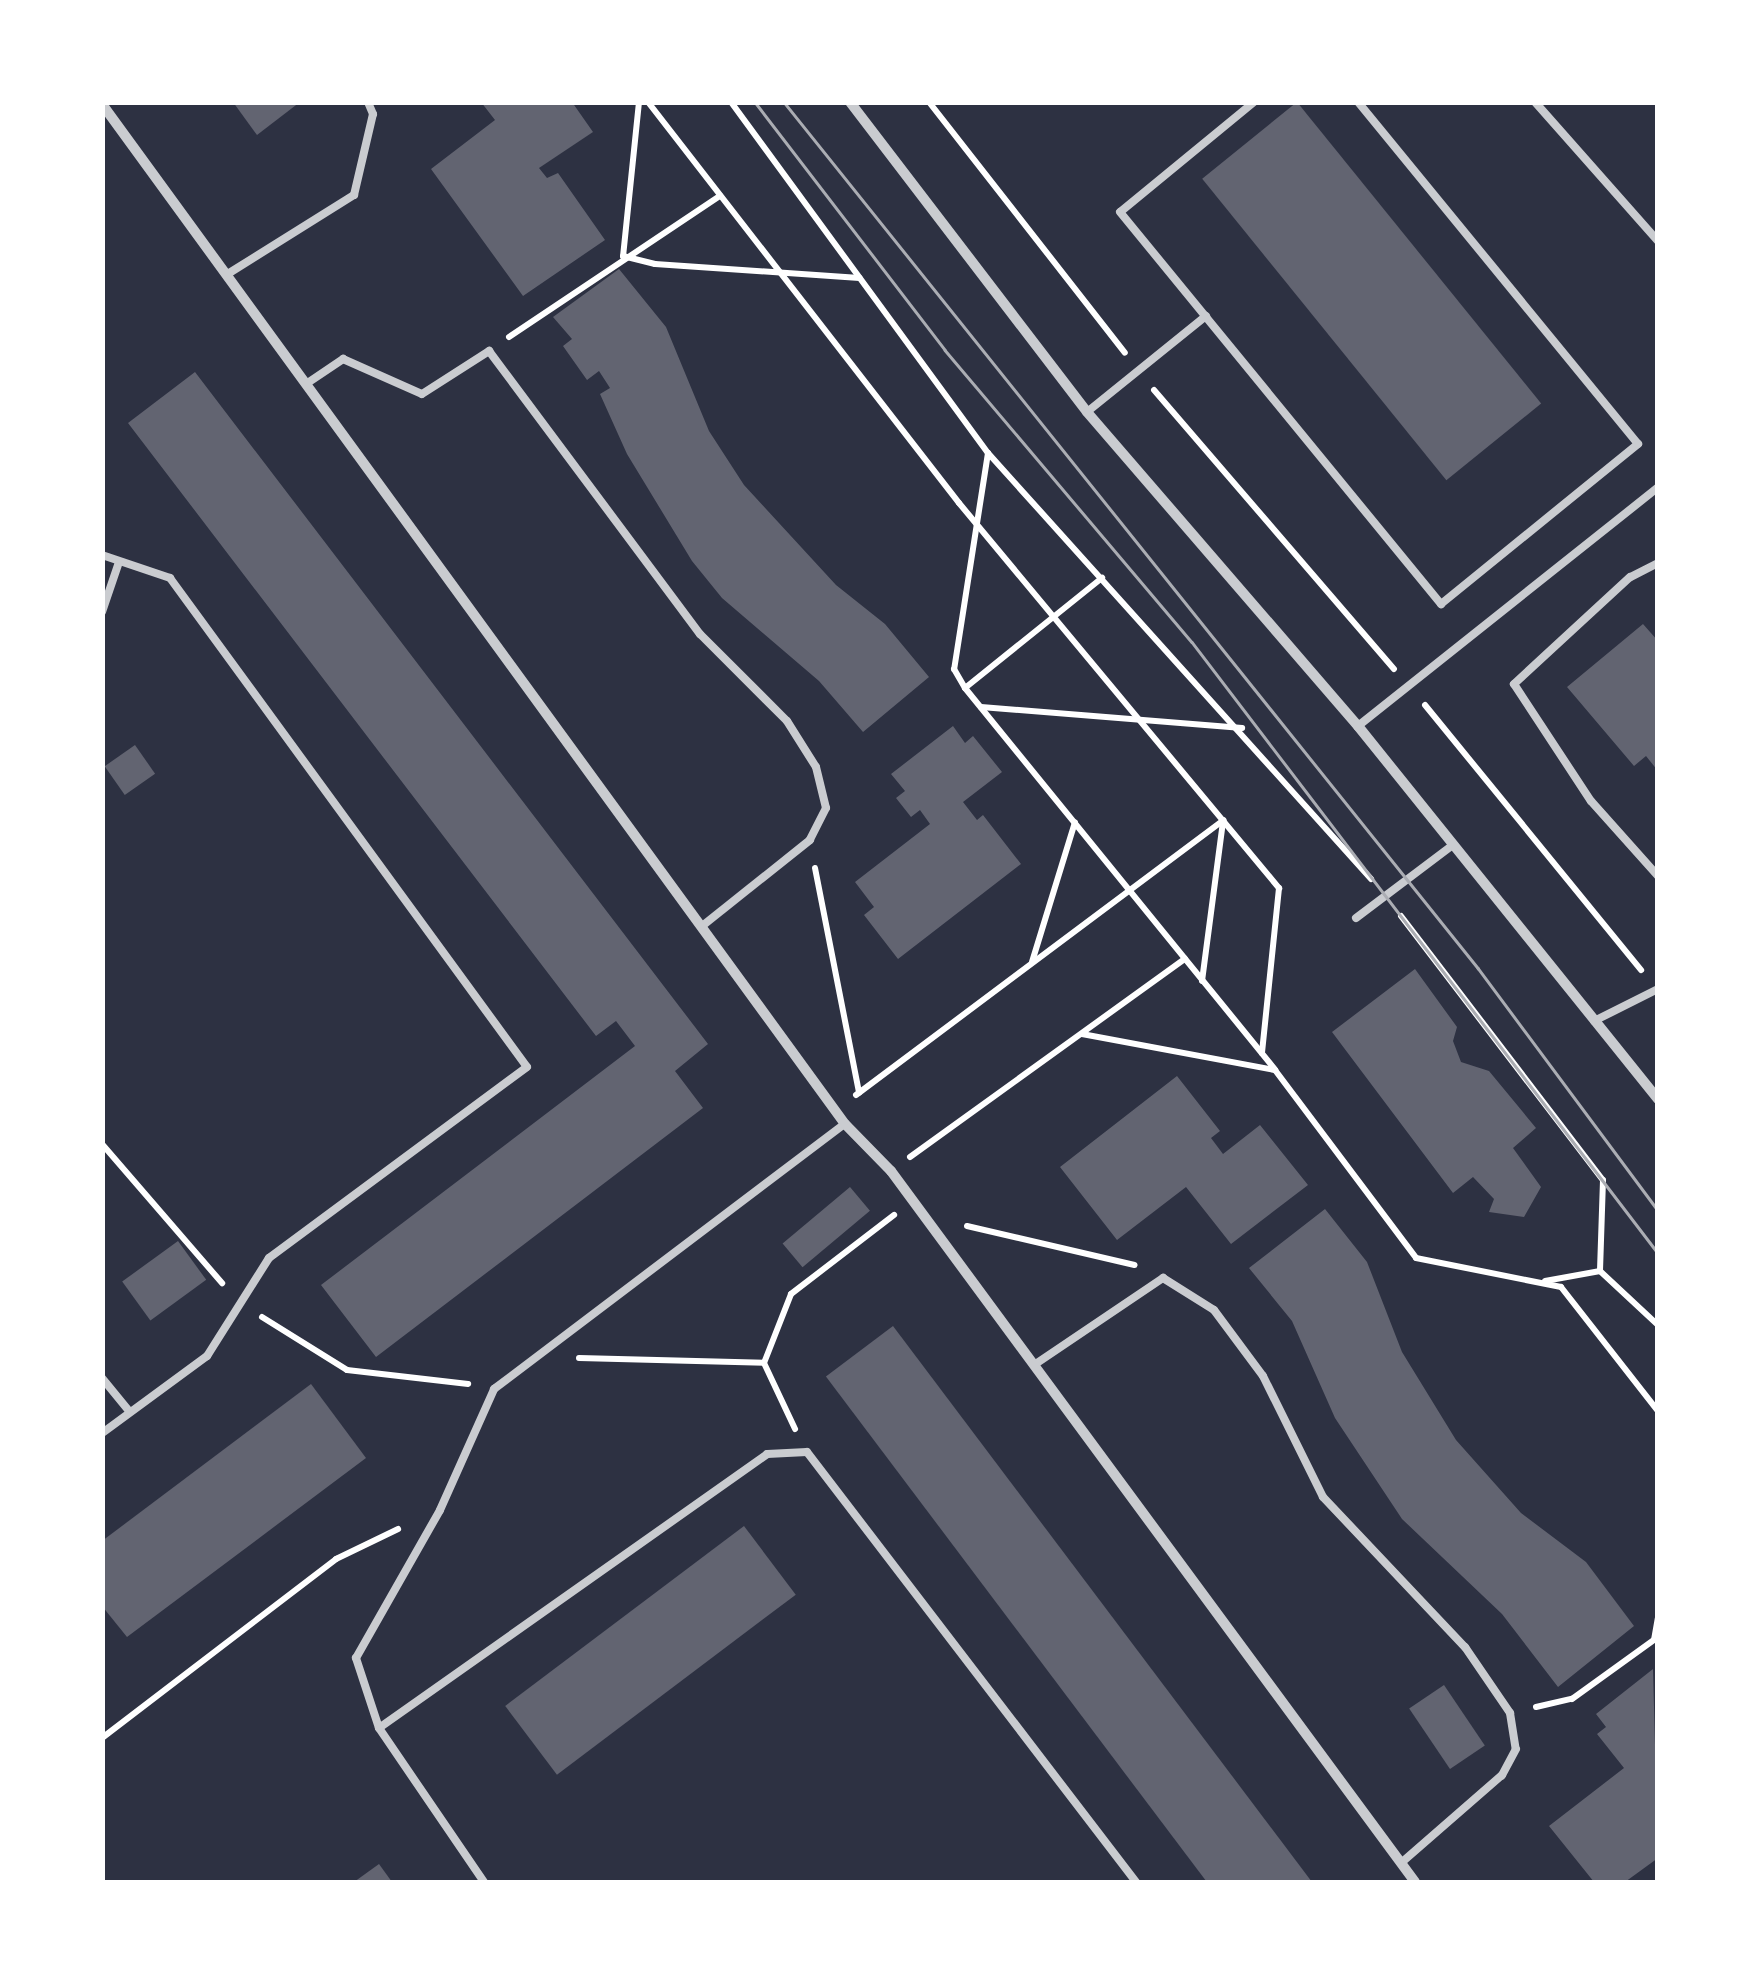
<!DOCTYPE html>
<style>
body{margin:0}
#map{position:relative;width:1760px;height:1985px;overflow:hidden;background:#2d3142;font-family:"DM Sans",sans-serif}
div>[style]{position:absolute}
.building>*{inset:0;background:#626471;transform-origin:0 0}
.path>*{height:6px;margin:-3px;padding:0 3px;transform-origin:3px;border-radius:3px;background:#fff}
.service>*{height:8px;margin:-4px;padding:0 4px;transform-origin:4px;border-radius:4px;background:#caccd0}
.minor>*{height:10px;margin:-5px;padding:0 5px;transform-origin:5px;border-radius:5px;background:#caccd0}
.tram>*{height:2.5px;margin:-1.25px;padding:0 1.25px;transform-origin:1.25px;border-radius:1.25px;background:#abadb3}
span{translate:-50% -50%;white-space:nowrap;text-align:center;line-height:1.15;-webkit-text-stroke:9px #fff;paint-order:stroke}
.frame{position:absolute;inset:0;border:105px solid #fff;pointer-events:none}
</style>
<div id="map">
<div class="building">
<div style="clip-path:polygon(233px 102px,300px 102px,257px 135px)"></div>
<div style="clip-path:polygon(481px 102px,572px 102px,593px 132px,539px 168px,547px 178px,558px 173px,605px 240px,523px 296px,431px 169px,495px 120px)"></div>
<div style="left:1297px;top:102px;width:388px;height:122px;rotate:51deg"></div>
<div style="clip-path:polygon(619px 269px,666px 327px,709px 431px,744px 485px,836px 585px,885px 624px,929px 677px,863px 732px,819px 681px,722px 598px,692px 561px,627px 454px,600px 394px,610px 388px,599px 371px,587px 380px,563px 346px,572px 339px,553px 317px)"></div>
<div style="clip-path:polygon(195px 372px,708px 1044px,675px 1071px,703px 1108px,376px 1357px,321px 1285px,635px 1046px,616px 1021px,596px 1036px,128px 423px)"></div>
<div style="clip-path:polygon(1643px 624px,1658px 641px,1658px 771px,1646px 756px,1634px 766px,1567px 687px)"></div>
<div style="clip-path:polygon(953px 726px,965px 743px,973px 736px,1002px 772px,963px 802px,977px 820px,983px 815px,1021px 864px,898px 959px,864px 915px,874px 907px,855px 882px,930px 824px,920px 810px,911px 817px,896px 798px,905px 791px,891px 774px)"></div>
<div style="left:135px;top:745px;width:35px;height:37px;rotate:55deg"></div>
<div style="clip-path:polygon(1415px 969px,1457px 1027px,1453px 1041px,1461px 1062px,1489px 1071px,1536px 1128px,1513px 1148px,1541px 1187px,1524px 1217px,1489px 1212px,1494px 1199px,1473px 1177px,1453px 1193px,1332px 1032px)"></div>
<div style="clip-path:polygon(1177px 1076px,1220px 1131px,1211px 1138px,1223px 1154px,1260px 1125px,1308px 1185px,1231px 1244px,1186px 1187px,1117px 1240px,1060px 1167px)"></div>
<div style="left:850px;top:1187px;width:31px;height:88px;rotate:50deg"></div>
<div style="clip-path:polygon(1325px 1209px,1367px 1262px,1402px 1352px,1456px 1440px,1521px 1513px,1586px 1562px,1634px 1626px,1558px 1687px,1502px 1614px,1402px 1519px,1335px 1418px,1292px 1321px,1249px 1268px)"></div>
<div style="left:178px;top:1241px;width:48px;height:69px;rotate:54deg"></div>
<div style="left:893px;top:1326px;width:699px;height:84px;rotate:53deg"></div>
<div style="clip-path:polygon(311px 1384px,366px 1458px,127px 1637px,102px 1606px,102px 1541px)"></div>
<div style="left:744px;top:1526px;width:86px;height:299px;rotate:53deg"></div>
<div style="clip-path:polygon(1653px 1669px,1658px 1858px,1625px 1882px,1594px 1882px,1549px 1826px,1624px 1768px,1597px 1734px,1606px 1727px,1596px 1714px)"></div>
<div style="left:1444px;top:1685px;width:73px;height:42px;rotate:56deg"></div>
<div style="clip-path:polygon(379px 1864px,392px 1882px,354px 1882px)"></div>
</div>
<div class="path">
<div style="left:639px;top:102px;width:155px;rotate:95.9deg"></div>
<div style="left:623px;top:256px;width:33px;rotate:14deg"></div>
<div style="left:655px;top:264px;width:205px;rotate:3.9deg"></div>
<div style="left:648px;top:102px;width:507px;rotate:52.2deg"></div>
<div style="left:959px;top:503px;width:501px;rotate:50.27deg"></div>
<div style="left:1279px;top:888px;width:166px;rotate:95.9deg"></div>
<div style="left:731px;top:102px;width:435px;rotate:53.8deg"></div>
<div style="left:988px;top:453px;width:573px;rotate:48.04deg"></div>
<div style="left:929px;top:102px;width:318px;rotate:52deg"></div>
<div style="left:509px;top:337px;width:254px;rotate:-33.8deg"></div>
<div style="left:1154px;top:390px;width:368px;rotate:49.3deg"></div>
<div style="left:988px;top:453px;width:219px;rotate:98.9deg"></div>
<div style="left:954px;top:669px;width:22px;rotate:60deg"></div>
<div style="left:965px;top:688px;width:492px;rotate:50.9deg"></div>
<div style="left:1275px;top:1070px;width:235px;rotate:53.1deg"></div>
<div style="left:1416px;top:1258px;width:148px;rotate:11.3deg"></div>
<div style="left:1561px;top:1287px;width:157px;rotate:52deg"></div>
<div style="left:965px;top:688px;width:176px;rotate:-38.8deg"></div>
<div style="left:1425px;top:705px;width:342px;rotate:50.8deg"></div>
<div style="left:981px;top:707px;width:262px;rotate:4.6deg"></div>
<div style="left:815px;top:868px;width:229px;rotate:78.9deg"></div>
<div style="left:1401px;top:916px;width:332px;rotate:52.6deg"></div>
<div style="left:1603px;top:1180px;width:91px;rotate:91.9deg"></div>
<div style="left:1032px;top:962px;width:146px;rotate:-72.9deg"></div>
<div style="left:1202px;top:981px;width:161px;rotate:-82.5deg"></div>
<div style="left:1082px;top:1034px;width:196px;rotate:10.6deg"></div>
<div style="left:856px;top:1095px;width:459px;rotate:-36.8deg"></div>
<div style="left:102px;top:1144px;width:184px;rotate:49.2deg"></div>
<div style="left:910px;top:1157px;width:339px;rotate:-35.8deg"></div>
<div style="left:967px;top:1226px;width:172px;rotate:13.1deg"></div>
<div style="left:1545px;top:1281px;width:56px;rotate:-10.3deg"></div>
<div style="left:1600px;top:1271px;width:79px;rotate:43deg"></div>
<div style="left:262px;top:1317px;width:100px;rotate:31.9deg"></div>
<div style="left:347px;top:1370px;width:122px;rotate:6.6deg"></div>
<div style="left:579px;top:1358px;width:185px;rotate:1.5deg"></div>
<div style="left:764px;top:1363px;width:73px;rotate:64.8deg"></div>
<div style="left:764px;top:1363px;width:74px;rotate:-68.6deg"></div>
<div style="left:791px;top:1294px;width:130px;rotate:-37.5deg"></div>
<div style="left:1654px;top:1640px;width:22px;rotate:-80deg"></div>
<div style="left:1536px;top:1707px;width:37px;rotate:-13deg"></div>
<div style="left:1572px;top:1699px;width:106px;rotate:-35.8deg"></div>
<div style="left:102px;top:1738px;width:295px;rotate:-37.4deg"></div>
<div style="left:336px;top:1559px;width:69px;rotate:-25.8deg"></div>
</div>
<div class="service">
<div style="left:1254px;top:102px;width:173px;rotate:140.6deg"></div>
<div style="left:1120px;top:212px;width:507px;rotate:50.69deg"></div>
<div style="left:1441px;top:604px;width:254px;rotate:-39.1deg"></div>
<div style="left:1638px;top:444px;width:442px;rotate:-129.3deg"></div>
<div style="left:1535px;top:102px;width:186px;rotate:48.5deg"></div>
<div style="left:226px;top:275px;width:151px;rotate:-32deg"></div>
<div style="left:354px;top:195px;width:83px;rotate:-76.8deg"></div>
<div style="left:373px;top:114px;width:13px;rotate:-113deg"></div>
<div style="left:306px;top:384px;width:45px;rotate:-34deg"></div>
<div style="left:343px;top:359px;width:86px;rotate:23.9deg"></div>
<div style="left:422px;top:394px;width:80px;rotate:-32.7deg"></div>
<div style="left:489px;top:351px;width:353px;rotate:53.3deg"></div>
<div style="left:700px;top:634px;width:123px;rotate:45deg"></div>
<div style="left:787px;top:721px;width:54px;rotate:57.8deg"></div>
<div style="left:816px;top:767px;width:42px;rotate:76.3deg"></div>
<div style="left:826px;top:808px;width:36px;rotate:117deg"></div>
<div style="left:810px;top:840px;width:139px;rotate:141.4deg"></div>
<div style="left:1087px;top:412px;width:153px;rotate:-38.9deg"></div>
<div style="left:102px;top:555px;width:72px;rotate:18.7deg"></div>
<div style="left:170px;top:578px;width:605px;rotate:53.87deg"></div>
<div style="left:527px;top:1067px;width:321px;rotate:143.5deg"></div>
<div style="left:269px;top:1258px;width:116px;rotate:122.3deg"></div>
<div style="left:207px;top:1356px;width:130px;rotate:143.7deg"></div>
<div style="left:1658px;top:563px;width:31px;rotate:153deg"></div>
<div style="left:1630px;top:577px;width:158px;rotate:137.3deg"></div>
<div style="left:1514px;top:684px;width:140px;rotate:56.7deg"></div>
<div style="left:1591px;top:801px;width:101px;rotate:48.2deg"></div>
<div style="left:102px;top:612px;width:53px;rotate:-71.2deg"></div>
<div style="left:1358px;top:726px;width:384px;rotate:-38.5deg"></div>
<div style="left:1356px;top:918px;width:121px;rotate:-37deg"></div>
<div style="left:1594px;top:1021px;width:72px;rotate:-26.6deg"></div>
<div style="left:1034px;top:1365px;width:156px;rotate:-34deg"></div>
<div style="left:1163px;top:1278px;width:60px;rotate:32.1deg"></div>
<div style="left:1214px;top:1310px;width:82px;rotate:53.4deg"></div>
<div style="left:1263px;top:1376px;width:135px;rotate:63.6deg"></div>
<div style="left:1323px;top:1497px;width:207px;rotate:46.6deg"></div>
<div style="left:1465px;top:1647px;width:80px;rotate:55.7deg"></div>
<div style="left:1510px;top:1713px;width:36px;rotate:81deg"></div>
<div style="left:1516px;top:1749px;width:30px;rotate:118deg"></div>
<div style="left:1502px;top:1775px;width:134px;rotate:138.9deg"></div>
<div style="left:102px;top:1378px;width:43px;rotate:50.7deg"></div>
<div style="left:379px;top:1728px;width:74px;rotate:-108.2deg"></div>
<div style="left:356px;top:1658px;width:170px;rotate:-60.4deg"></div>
<div style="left:440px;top:1510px;width:133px;rotate:-65.9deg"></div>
<div style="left:494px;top:1389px;width:440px;rotate:-37.1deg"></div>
<div style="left:484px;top:1882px;width:186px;rotate:-124.3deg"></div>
<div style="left:379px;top:1728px;width:475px;rotate:-35.2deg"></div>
<div style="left:767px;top:1454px;width:40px;rotate:-2.9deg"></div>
<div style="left:807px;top:1452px;width:541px;rotate:52.58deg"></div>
</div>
<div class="minor">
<div style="left:850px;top:102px;width:390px;rotate:52.6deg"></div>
<div style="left:1087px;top:412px;width:415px;rotate:49.2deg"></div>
<div style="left:1358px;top:726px;width:479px;rotate:51.2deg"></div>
<div style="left:102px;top:104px;width:1262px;rotate:53.93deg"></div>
<div style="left:845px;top:1124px;width:66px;rotate:45.6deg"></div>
<div style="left:891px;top:1171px;width:883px;rotate:53.61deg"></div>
</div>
<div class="tram">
<div style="left:755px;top:102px;width:312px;rotate:52.5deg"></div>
<div style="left:945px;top:350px;width:382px;rotate:49.8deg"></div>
<div style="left:1192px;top:642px;width:768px;rotate:52.67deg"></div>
<div style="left:784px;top:102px;width:1110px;rotate:51.29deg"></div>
<div style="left:1478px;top:968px;width:302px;rotate:53.4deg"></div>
</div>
<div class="frame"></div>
</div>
